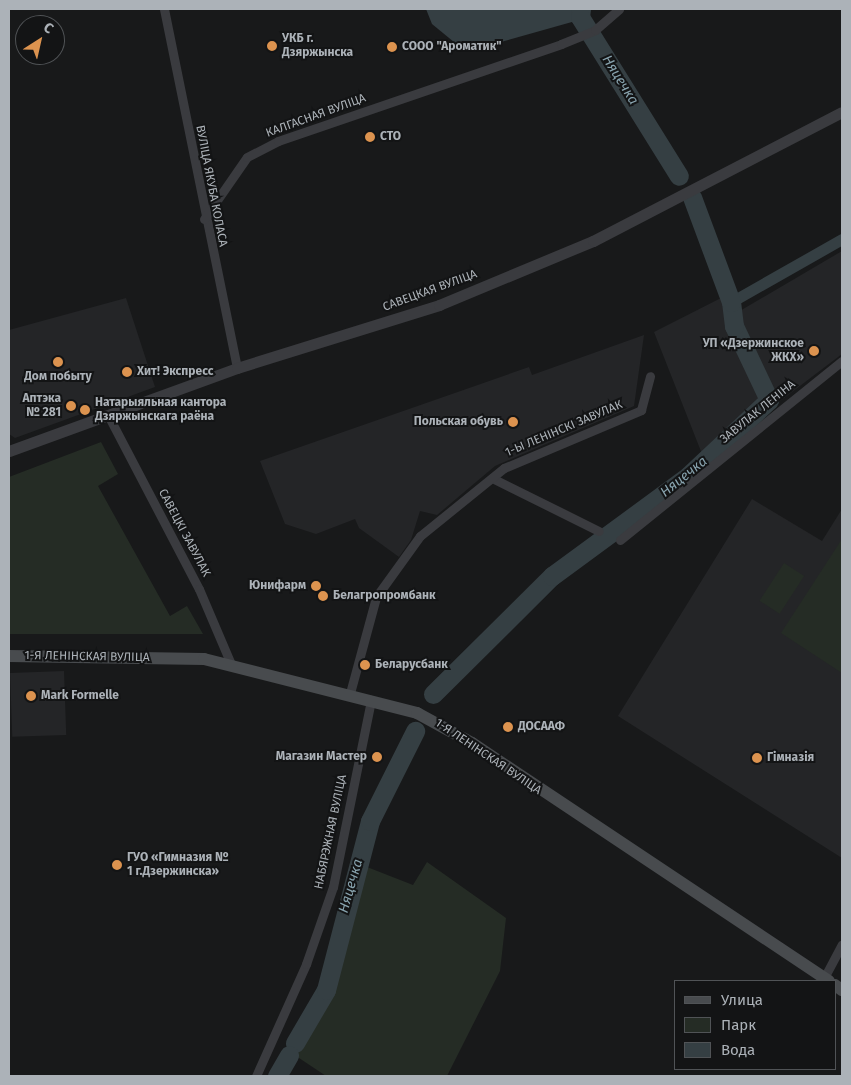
<!DOCTYPE html>
<meta charset="utf-8">
<style>
body{margin:0}
#map{position:relative;width:851px;height:1085px;overflow:hidden;background:#18191a;font-family:"Fira Sans",sans-serif}
div>[style]{position:absolute}
.built>*{inset:0;background:#242527;transform-origin:0 0}
.green>*{inset:0;background:#252c25;transform-origin:0 0}
.water>*{inset:0;background:#353f43}
.canal>*{height:11px;margin:-5.5px;padding:0 5.5px;transform-origin:5.5px;border-radius:5.5px;background:#353f43}
.river>*{height:19px;margin:-9.5px;padding:0 9.5px;transform-origin:9.5px;border-radius:9.5px;background:#353f43}
.minor>*{height:9px;margin:-4.5px;padding:0 4.5px;transform-origin:4.5px;border-radius:4.5px;background:#3a3b3f}
.tertiary>*{height:11px;margin:-5.5px;padding:0 5.5px;transform-origin:5.5px;border-radius:5.5px;background:#3a3b3f}
.secondary>*{height:12px;margin:-6px;padding:0 6px;transform-origin:6px;border-radius:6px;background:#484b4e}
.dots>*{width:14px;height:14px;translate:-50% -50%;box-sizing:border-box;border:2px solid #131415;border-radius:50%}
span{translate:-50% -50%;white-space:nowrap;text-align:center;line-height:1.15;-webkit-text-stroke:4px #131415;paint-order:stroke}
.poi-label{font-size:12px;color:#acb2b8;font-weight:700}
.left{translate:0 -50%;text-align:left}
.right{translate:-100% -50%;text-align:right}
.street-label{font-size:12px;color:#acb2b8}
.water-label{font-size:14px;color:#88a3ae;font-style:italic}
.frame{position:absolute;inset:0;border:10px solid #acb2b8;pointer-events:none}
.legend{position:absolute;left:674px;top:980px;width:162px;height:90px;box-sizing:border-box;background:#131415;border:1px solid #505356;margin:0;padding:6px 9px;list-style:none;font-size:15px;color:#acb2b8}
.legend li{display:flex;align-items:center;gap:10px;height:25px}
.legend b{width:25px;border:1px solid #505356}
.north{position:absolute;left:15px;top:15px;width:50px;height:50px;box-sizing:border-box;background:#131415;border:1px solid #505356;border-radius:50%;rotate:35deg;font-size:14px;font-weight:700;line-height:20px;text-align:center;color:#acb2b8}
.north::after{content:'';display:block;margin:auto;width:18px;height:22px;background:#dc934f;clip-path:polygon(50% 0,100% 100%,50% 72%,0 100%)}
</style>
<div id="map">
<div class="built">
<div style="clip-path:polygon(842px 251px,842px 354px,704px 459px,654px 332px,721px 298px,738px 312px)"></div>
<div style="clip-path:polygon(126px 298px,155px 387px,15px 438px,9px 434px,9px 330px)"></div>
<div style="clip-path:polygon(644px 335px,634px 406px,495px 466px,437px 515px,420px 511px,411px 540px,399px 557px,359px 528px,355px 519px,316px 534px,285px 524px,260px 461px,529px 367px,532px 375px)"></div>
<div style="clip-path:polygon(752px 499px,822px 541px,842px 509px,842px 858px,618px 716px)"></div>
<div style="left:64px;top:671px;width:64px;height:54px;rotate:88deg"></div>
</div>
<div class="green">
<div style="clip-path:polygon(101px 442px,118px 474px,98px 486px,170px 616px,187px 606px,203px 634px,9px 634px,9px 477px)"></div>
<div style="clip-path:polygon(842px 539px,842px 673px,781px 633px)"></div>
<div style="left:784px;top:563px;width:24px;height:45px;rotate:33deg"></div>
<div style="clip-path:polygon(427px 862px,506px 918px,500px 971px,447px 1076px,326px 1076px,293px 1054px,321px 1013px,333px 984px,345px 925px,367px 867px,413px 885px)"></div>
</div>
<div class="water">
<div style="clip-path:polygon(426px 9px,584px 9px,579px 20px,483px 47px,460px 47px,432px 24px)"></div>
</div>
<div class="canal">
<div style="left:731px;top:302px;width:128px;rotate:-29.6deg"></div>
</div>
<div class="river">
<div style="left:581px;top:9px;width:8px;rotate:97deg"></div>
<div style="left:580px;top:17px;width:187px;rotate:58.1deg"></div>
<div style="left:433px;top:694px;width:168px;rotate:-44.8deg"></div>
<div style="left:552px;top:576px;width:169px;rotate:-36.3deg"></div>
<div style="left:688px;top:476px;width:111px;rotate:-43.2deg"></div>
<div style="left:769px;top:400px;width:82px;rotate:-115.3deg"></div>
<div style="left:734px;top:326px;width:24px;rotate:-97deg"></div>
<div style="left:731px;top:302px;width:112px;rotate:-110.4deg"></div>
<div style="left:295px;top:1043px;width:61px;rotate:-59.7deg"></div>
<div style="left:326px;top:990px;width:175px;rotate:-75.4deg"></div>
<div style="left:370px;top:821px;width:101px;rotate:-63.4deg"></div>
<div style="left:277px;top:1076px;width:24px;rotate:-60deg"></div>
</div>
<div class="minor">
<div style="left:164px;top:9px;width:366px;rotate:78.5deg"></div>
<div style="left:204px;top:219px;width:75px;rotate:-55.3deg"></div>
<div style="left:247px;top:157px;width:35px;rotate:-27deg"></div>
<div style="left:278px;top:141px;width:299px;rotate:-18.9deg"></div>
<div style="left:561px;top:44px;width:37px;rotate:-22deg"></div>
<div style="left:595px;top:30px;width:32px;rotate:-41deg"></div>
<div style="left:109px;top:417px;width:194px;rotate:62.4deg"></div>
<div style="left:199px;top:589px;width:82px;rotate:66.9deg"></div>
<div style="left:492px;top:478px;width:119px;rotate:26.4deg"></div>
<div style="left:620px;top:540px;width:285px;rotate:-38.9deg"></div>
<div style="left:350px;top:693px;width:99px;rotate:-74.8deg"></div>
<div style="left:376px;top:597px;width:75px;rotate:-54.2deg"></div>
<div style="left:420px;top:536px;width:108px;rotate:-39deg"></div>
<div style="left:504px;top:468px;width:149px;rotate:-22.9deg"></div>
<div style="left:641px;top:410px;width:35px;rotate:-75deg"></div>
<div style="left:824px;top:978px;width:38px;rotate:-62deg"></div>
<div style="left:256px;top:1076px;width:123px;rotate:-65.9deg"></div>
<div style="left:306px;top:964px;width:82px;rotate:-70.7deg"></div>
<div style="left:333px;top:887px;width:191px;rotate:-78.5deg"></div>
</div>
<div class="tertiary">
<div style="left:9px;top:451px;width:243px;rotate:-20deg"></div>
<div style="left:237px;top:368px;width:212px;rotate:-17.3deg"></div>
<div style="left:439px;top:305px;width:167px;rotate:-22.6deg"></div>
<div style="left:593px;top:241px;width:280px;rotate:-27.4deg"></div>
</div>
<div class="secondary">
<div style="left:9px;top:656px;width:195px;rotate:0.9deg"></div>
<div style="left:204px;top:659px;width:220px;rotate:14.2deg"></div>
<div style="left:417px;top:713px;width:63px;rotate:28.6deg"></div>
<div style="left:472px;top:743px;width:429px;rotate:33.7deg"></div>
<div style="left:835px;top:985px;width:9px;rotate:36deg"></div>
</div>
<div class="dots">
<div style="left:272px;top:46px;background:#dc934f"></div>
<div style="left:392px;top:47px;background:#dc934f"></div>
<div style="left:370px;top:137px;background:#dc934f"></div>
<div style="left:814px;top:351px;background:#dc934f"></div>
<div style="left:58px;top:362px;background:#dc934f"></div>
<div style="left:127px;top:372px;background:#dc934f"></div>
<div style="left:71px;top:406px;background:#dc934f"></div>
<div style="left:85px;top:410px;background:#dc934f"></div>
<div style="left:513px;top:422px;background:#dc934f"></div>
<div style="left:316px;top:586px;background:#dc934f"></div>
<div style="left:323px;top:596px;background:#dc934f"></div>
<div style="left:365px;top:665px;background:#dc934f"></div>
<div style="left:31px;top:696px;background:#dc934f"></div>
<div style="left:508px;top:727px;background:#dc934f"></div>
<div style="left:377px;top:757px;background:#dc934f"></div>
<div style="left:757px;top:758px;background:#dc934f"></div>
<div style="left:117px;top:865px;background:#dc934f"></div>
</div>
<div class="poi-label">
<span class="left" style="left:282px;top:46px">УКБ г.<br>Дзяржынска</span>
<span class="left" style="left:402px;top:47px">СООО "Ароматик"</span>
<span class="left" style="left:380px;top:137px">СТО</span>
<span class="right" style="left:804px;top:351px">УП «Дзержинское<br>ЖКХ»</span>
<span class="left" style="left:137px;top:372px">Хит! Экспресс</span>
<span style="left:58px;top:377px">Дом побыту</span>
<span class="right" style="left:61px;top:406px">Аптэка<br>№ 281</span>
<span class="left" style="left:95px;top:410px">Натарыяльная кантора<br>Дзяржынскага раёна</span>
<span class="right" style="left:503px;top:422px">Польская обувь</span>
<span class="right" style="left:306px;top:586px">Юнифарм</span>
<span class="left" style="left:333px;top:596px">Белагропромбанк</span>
<span class="left" style="left:375px;top:665px">Беларусбанк</span>
<span class="left" style="left:41px;top:696px">Mark Formelle</span>
<span class="left" style="left:518px;top:727px">ДОСААФ</span>
<span class="right" style="left:367px;top:757px">Магазин Мастер</span>
<span class="left" style="left:767px;top:758px">Гімназія</span>
<span class="left" style="left:127px;top:865px">ГУО «Гимназия №<br>1 г.Дзержинска»</span>
</div>
<div class="street-label">
<span style="left:316px;top:116px;rotate:-20deg">КАЛГАСНАЯ ВУЛІЦА</span>
<span style="left:211px;top:186px;rotate:79deg">ВУЛІЦА ЯКУБА КОЛАСА</span>
<span style="left:430px;top:291px;rotate:-20deg">САВЕЦКАЯ ВУЛІЦА</span>
<span style="left:758px;top:412px;rotate:-39deg">ЗАВУЛАК ЛЕНІНА</span>
<span style="left:564px;top:429px;rotate:-23deg">1-Ы ЛЕНІНСКІ ЗАВУЛАК</span>
<span style="left:184px;top:533px;rotate:62deg">САВЕЦКІ ЗАВУЛАК</span>
<span style="left:87px;top:657px;rotate:1deg">1-Я ЛЕНІНСКАЯ ВУЛІЦА</span>
<span style="left:488px;top:757px;rotate:34deg">1-Я ЛЕНІНСКАЯ ВУЛІЦА</span>
<span style="left:331px;top:832px;rotate:-78deg">НАБЯРЭЖНАЯ ВУЛІЦА</span>
</div>
<div class="water-label">
<span style="left:620px;top:80px;rotate:58deg">Няцечка</span>
<span style="left:684px;top:477px;rotate:-39deg">Няцечка</span>
<span style="left:351px;top:886px;rotate:-74deg">Няцечка</span>
</div>
<div class="frame"></div>
<ul class="legend">
<li><b style="height:6px;background:#484b4e"></b>Улица</li>
<li><b style="height:14px;background:#252c25"></b>Парк</li>
<li><b style="height:14px;background:#353f43"></b>Вода</li>
</ul>
<div class="north">С</div>
</div>
